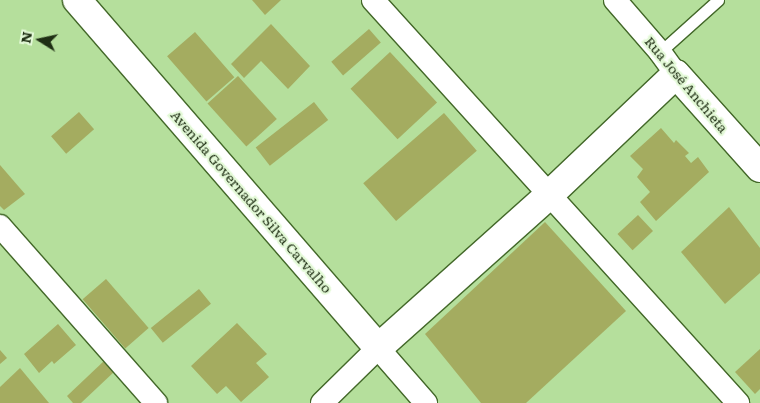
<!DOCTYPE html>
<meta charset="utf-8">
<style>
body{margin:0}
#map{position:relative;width:760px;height:403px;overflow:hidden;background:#b5df9c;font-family:Literata,serif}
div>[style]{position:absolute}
.building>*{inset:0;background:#a4ac60;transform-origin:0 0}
.roads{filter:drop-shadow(1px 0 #436829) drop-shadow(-1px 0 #436829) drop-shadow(0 1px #436829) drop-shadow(0 -1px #436829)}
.lane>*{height:11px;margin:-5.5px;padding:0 5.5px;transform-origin:5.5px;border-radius:5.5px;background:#fff}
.street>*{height:22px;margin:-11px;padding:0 11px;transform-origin:11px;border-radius:11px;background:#fff}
.secondary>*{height:28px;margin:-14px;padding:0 14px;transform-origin:14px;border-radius:14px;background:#fff}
span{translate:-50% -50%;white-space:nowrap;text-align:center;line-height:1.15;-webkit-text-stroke:4.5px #e3f9d7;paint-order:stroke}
.street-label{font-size:14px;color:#1f2f14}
.north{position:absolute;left:15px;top:15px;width:50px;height:50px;-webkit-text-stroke:4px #e3f9d7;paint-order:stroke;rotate:280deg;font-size:14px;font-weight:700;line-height:20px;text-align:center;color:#1f2f14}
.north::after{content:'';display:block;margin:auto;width:18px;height:22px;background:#1f2f14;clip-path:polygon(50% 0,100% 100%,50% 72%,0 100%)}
</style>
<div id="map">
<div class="building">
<div style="clip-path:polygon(252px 0,281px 0,265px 15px)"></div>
<div style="clip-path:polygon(271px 24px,310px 66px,288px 89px,261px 61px,244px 78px,231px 64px)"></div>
<div style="left:369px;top:29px;width:18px;height:50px;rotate:49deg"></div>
<div style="left:195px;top:32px;width:60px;height:37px;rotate:49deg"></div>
<div style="left:390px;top:52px;width:69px;height:54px;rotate:47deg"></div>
<div style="left:238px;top:76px;width:58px;height:41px;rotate:48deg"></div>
<div style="left:314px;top:102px;width:23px;height:74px;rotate:52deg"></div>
<div style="left:79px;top:112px;width:23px;height:37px;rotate:49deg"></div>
<div style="left:444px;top:113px;width:50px;height:107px;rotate:49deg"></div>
<div style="clip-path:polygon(661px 128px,674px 143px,676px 140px,689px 153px,685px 156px,691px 163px,698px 157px,709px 172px,656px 221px,640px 202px,650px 192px,637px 177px,643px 169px,630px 156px)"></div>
<div style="clip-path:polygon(0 165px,25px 194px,4px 210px,0 206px)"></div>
<div style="clip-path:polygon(729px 207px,760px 248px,760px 273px,725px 304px,681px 252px)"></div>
<div style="left:638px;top:215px;width:22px;height:28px;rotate:47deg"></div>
<div style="clip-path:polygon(545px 222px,626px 311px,526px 403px,481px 403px,425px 334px)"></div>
<div style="left:106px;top:279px;width:65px;height:31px;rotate:49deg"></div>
<div style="left:199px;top:289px;width:19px;height:62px;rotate:51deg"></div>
<div style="clip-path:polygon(237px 323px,267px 354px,256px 363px,269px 377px,241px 402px,226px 386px,217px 394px,191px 366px)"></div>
<div style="clip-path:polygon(58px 324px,76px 345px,54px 364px,52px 361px,39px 373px,24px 354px)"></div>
<div style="clip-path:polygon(760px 349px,760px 389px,755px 394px,735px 372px)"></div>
<div style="clip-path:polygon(0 350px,7px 358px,0 364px)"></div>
<div style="clip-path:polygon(105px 360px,115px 371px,81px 403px,73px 403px,67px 396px)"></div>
<div style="clip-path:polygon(20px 368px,49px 403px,0 403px,0 387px)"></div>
</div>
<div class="roads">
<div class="lane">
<div style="left:660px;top:52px;width:78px;rotate:-41.9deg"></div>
</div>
<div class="street">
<div style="left:373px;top:0;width:544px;rotate:47.83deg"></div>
<div style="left:615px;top:0;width:69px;rotate:49.1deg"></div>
<div style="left:660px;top:52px;width:27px;rotate:54deg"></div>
<div style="left:0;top:226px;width:236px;rotate:48.6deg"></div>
<div style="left:322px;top:403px;width:78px;rotate:-44.5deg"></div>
<div style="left:378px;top:348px;width:73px;rotate:48.9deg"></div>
</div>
<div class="secondary">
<div style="left:77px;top:0;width:460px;rotate:49.1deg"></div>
<div style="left:378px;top:348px;width:229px;rotate:-41.8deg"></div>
<div style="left:549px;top:195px;width:175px;rotate:-43.6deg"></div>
<div style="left:676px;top:74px;width:126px;rotate:48.2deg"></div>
</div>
</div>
<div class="street-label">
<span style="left:687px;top:84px;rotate:50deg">Rua José Anchieta</span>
<span style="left:252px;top:201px;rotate:49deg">Avenida Governador Silva Carvalho</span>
</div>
<div class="north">N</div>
</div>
